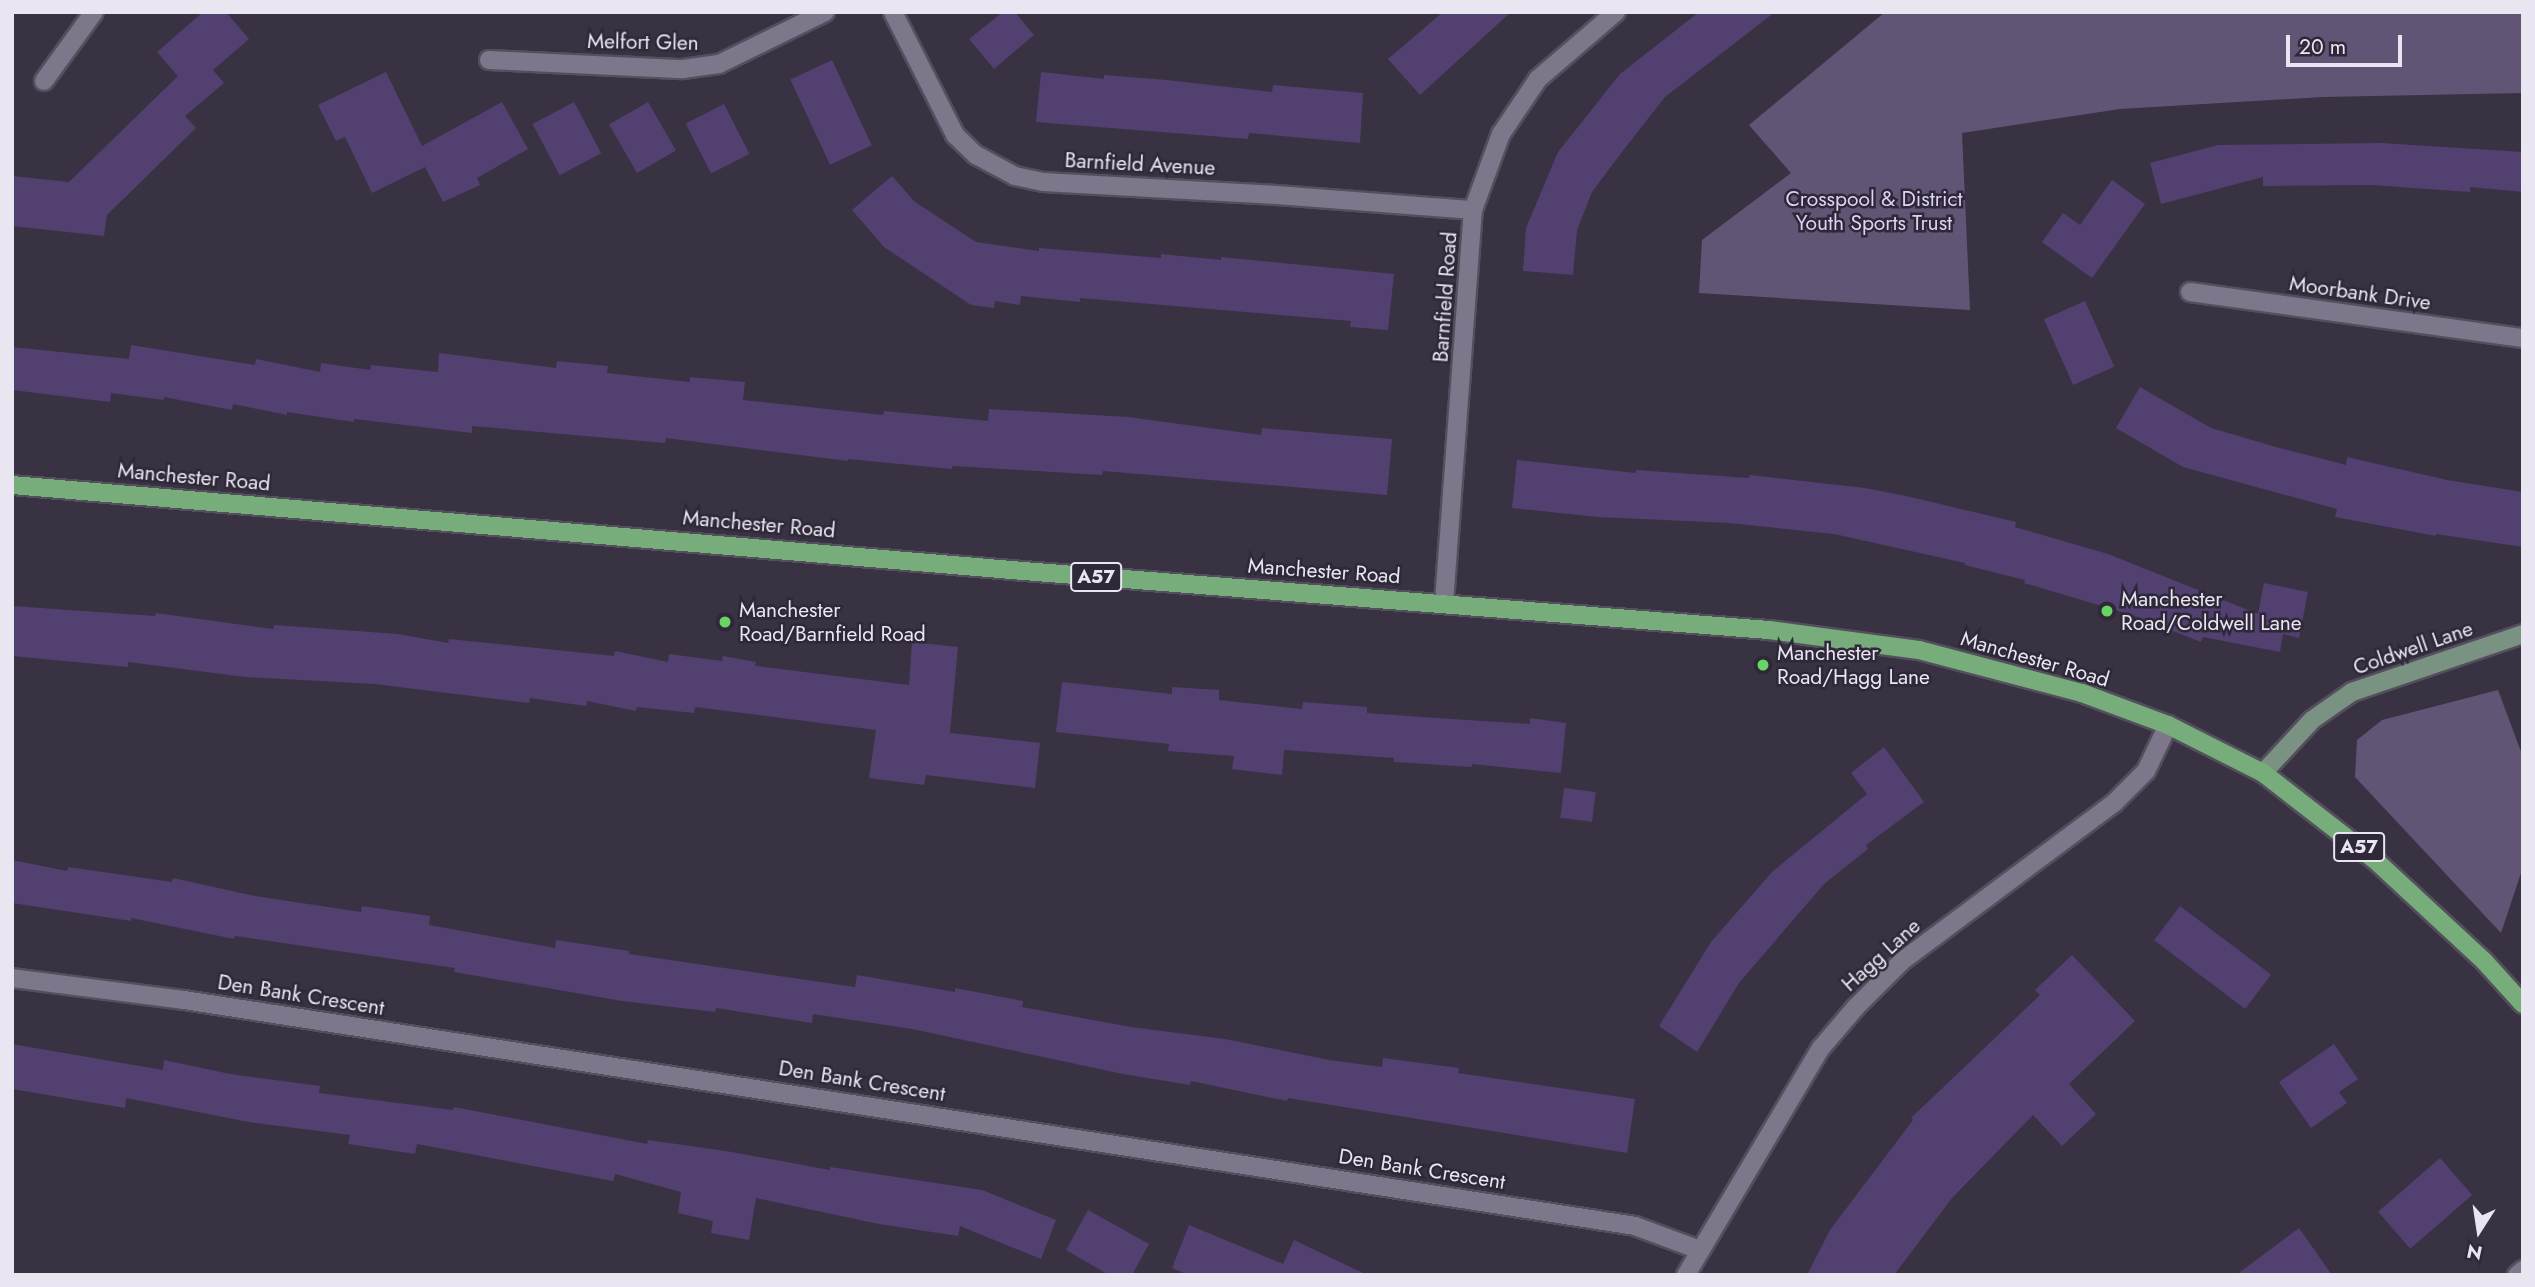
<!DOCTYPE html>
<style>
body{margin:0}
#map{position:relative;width:2535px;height:1287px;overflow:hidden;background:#383243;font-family:Jost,sans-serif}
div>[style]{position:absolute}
.green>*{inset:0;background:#615576}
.building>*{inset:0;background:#524070;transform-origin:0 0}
.roads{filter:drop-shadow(2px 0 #544f5d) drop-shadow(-2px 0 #544f5d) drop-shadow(0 2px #544f5d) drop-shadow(0 -2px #544f5d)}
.street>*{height:18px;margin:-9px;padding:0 9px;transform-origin:9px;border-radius:9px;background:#7e778b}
.secondary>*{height:18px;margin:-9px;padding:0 9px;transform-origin:9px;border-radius:9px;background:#7a9282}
.primary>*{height:18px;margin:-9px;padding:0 9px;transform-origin:9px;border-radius:9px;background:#76ad7a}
.dots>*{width:19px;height:19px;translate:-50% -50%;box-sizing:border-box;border:4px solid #2e2838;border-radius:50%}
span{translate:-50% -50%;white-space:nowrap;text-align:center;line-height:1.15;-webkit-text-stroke:5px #2e2838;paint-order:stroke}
.shield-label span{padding:2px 5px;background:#2e2838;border:2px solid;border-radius:5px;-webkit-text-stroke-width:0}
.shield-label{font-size:19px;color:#eae6f1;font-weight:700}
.street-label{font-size:21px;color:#eae6f1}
.park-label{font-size:21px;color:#ddd3f3}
.poi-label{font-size:21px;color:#eae6f1}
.left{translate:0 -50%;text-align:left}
.frame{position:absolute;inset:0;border:14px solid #eae6f1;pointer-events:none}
.north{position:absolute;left:2444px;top:1196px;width:70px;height:70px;-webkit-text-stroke:5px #2e2838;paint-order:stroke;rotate:192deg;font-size:19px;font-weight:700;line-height:28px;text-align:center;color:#eae6f1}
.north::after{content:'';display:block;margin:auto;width:24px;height:32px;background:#eae6f1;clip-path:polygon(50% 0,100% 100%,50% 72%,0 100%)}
.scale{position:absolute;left:2286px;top:35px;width:116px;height:32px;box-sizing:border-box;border:4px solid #eae6f1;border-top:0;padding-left:9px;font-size:21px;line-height:24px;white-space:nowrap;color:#eae6f1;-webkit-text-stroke:5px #2e2838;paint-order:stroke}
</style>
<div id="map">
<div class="green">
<div style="clip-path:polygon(1885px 12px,2523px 12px,2523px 93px,2323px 97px,2120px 109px,1962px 133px,1970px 310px,1699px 293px,1702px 240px,1791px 173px,1749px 125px)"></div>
<div style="clip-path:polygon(2498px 690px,2523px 757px,2523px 867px,2501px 933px,2355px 777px,2357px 740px,2382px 720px)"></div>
</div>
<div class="building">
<div style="clip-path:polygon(203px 12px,226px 12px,249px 39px,213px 70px,224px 83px,185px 116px,196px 128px,107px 215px,104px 236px,12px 226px,12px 176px,69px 182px,178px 76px,157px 52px)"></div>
<div style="clip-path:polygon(1003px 12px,1015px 12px,1034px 35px,994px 69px,969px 39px)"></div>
<div style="clip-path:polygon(1443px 12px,1511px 12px,1420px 95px,1388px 59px)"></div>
<div style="clip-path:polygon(1699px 12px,1775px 12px,1665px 97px,1625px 148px,1592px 192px,1577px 230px,1573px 275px,1523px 271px,1526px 228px,1558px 152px,1620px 74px)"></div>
<div style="left:832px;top:60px;width:94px;height:46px;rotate:65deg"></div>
<div style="clip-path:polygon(386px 72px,422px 146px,502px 102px,528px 149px,477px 178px,480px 185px,443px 202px,425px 167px,372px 193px,345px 137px,336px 141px,318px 105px)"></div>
<div style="clip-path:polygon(1041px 72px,1104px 79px,1104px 75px,1167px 80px,1272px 92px,1273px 85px,1363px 93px,1360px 143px,1249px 133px,1248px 139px,1036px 122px)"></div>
<div style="left:574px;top:102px;width:58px;height:47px;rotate:62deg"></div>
<div style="left:648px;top:102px;width:56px;height:45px;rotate:60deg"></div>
<div style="left:724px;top:104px;width:56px;height:43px;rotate:63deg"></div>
<div style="clip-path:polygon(2381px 143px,2523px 152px,2523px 192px,2470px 187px,2470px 192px,2371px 185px,2263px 186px,2263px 177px,2161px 204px,2150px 163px,2218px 145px)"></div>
<div style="clip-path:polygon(892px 176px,915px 202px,976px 242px,1039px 251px,1039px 248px,1161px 258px,1161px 254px,1221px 260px,1221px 257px,1394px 274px,1388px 330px,1350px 327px,1351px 321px,1080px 298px,1080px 302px,1021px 296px,1020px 305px,995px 301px,994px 308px,971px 305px,884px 247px,852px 210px)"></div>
<div style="clip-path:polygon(2112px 180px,2145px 204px,2092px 278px,2042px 242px,2063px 213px,2080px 225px)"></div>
<div style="left:2085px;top:301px;width:72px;height:45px;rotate:66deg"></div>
<div style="clip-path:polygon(131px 345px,255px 365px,256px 359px,320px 372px,321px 363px,370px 370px,371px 365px,438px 372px,439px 353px,556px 368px,557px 361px,608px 366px,607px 373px,690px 382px,690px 377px,745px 382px,743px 400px,883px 415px,884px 411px,988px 421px,989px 409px,1128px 417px,1261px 435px,1262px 428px,1392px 439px,1387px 495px,1103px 471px,1102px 475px,952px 466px,952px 469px,848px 459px,848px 461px,666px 438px,665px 443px,472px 426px,472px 433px,354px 419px,354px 422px,287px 412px,287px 415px,233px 404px,232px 410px,164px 397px,164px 400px,111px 393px,110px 402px,12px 390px,12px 347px,129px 359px)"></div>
<div style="clip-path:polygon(2140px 387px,2211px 428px,2276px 447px,2346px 465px,2347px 457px,2447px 480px,2523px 492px,2523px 547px,2436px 534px,2436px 536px,2335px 517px,2337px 509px,2183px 467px,2116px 428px)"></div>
<div style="clip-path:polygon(1517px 460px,1636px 473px,1636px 470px,1749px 478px,1750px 475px,1865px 488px,1906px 496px,2016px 522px,2015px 527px,2108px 554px,2258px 614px,2264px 583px,2308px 592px,2299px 638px,2283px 634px,2280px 652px,2203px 637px,2201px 642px,2132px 615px,2024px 583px,2025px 580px,1965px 565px,1965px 563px,1834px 534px,1729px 523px,1598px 517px,1512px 508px)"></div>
<div style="clip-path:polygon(12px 606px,155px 616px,156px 613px,273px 629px,274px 625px,398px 634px,448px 643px,449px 639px,614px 656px,615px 651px,668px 662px,669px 654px,722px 661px,723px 656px,756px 662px,755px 666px,909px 685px,912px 642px,958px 647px,950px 733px,1040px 743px,1035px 788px,926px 775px,924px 785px,869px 778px,876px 730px,695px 707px,694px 713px,637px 707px,636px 711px,587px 701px,586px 706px,530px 698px,529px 703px,375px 684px,245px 677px,128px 662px,128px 667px,12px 656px)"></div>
<div style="clip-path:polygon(1062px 682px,1172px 694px,1172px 687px,1219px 690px,1219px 700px,1302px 709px,1303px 702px,1367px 707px,1367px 713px,1436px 718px,1530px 724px,1530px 718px,1566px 723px,1561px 773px,1472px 764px,1472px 767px,1394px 762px,1394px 758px,1284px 750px,1282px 775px,1232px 769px,1234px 756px,1168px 751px,1169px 744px,1056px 732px)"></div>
<div style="clip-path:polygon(1884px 747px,1924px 802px,1866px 845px,1868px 849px,1824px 884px,1739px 983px,1697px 1052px,1659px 1026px,1711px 942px,1772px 872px,1867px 794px,1851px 773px)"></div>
<div style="left:1564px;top:788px;width:32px;height:30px;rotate:7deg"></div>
<div style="clip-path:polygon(12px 860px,67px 871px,68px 867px,172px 882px,173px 878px,255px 896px,361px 912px,362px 906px,430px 916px,429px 925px,555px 948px,556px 940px,629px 951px,629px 954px,855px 987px,857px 975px,955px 992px,955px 988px,1023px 1001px,1022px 1007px,1131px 1027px,1225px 1039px,1329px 1060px,1382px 1067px,1383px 1058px,1459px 1068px,1458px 1073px,1635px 1099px,1627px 1153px,1288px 1098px,1287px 1101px,1191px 1081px,1190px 1085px,1123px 1074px,912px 1029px,813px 1014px,812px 1023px,716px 1008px,715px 1012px,622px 1001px,454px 972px,455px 968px,235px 936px,234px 939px,131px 918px,131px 921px,12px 903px)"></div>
<div style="left:2180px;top:906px;width:114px;height:43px;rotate:37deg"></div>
<div style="clip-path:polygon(2072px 955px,2135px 1021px,2069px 1084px,2096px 1114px,2062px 1146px,2033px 1115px,1952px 1198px,1894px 1275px,1807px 1275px,1830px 1230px,1913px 1120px,1911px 1118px,2040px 995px,2035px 990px)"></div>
<div style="clip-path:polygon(12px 1044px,163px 1070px,164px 1060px,230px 1074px,320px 1086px,319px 1093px,453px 1110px,454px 1107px,647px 1144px,648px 1140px,726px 1151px,830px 1170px,830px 1167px,982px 1190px,1056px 1220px,1041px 1259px,960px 1226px,958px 1236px,879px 1224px,756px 1198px,749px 1240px,711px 1233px,713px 1221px,678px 1213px,681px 1192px,615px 1174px,613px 1181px,417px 1144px,415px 1154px,348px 1144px,350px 1135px,249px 1122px,126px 1098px,125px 1108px,12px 1089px)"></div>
<div style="clip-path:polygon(2334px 1044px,2358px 1079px,2339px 1092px,2347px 1103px,2311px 1128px,2279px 1082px)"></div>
<div style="left:2440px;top:1158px;width:49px;height:82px;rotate:49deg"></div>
<div style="clip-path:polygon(1088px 1210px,1149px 1244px,1132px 1275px,1109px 1275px,1066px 1250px)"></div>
<div style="clip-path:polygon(1189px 1225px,1283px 1264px,1294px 1240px,1367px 1275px,1189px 1275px,1172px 1268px)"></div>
<div style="clip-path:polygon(2299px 1228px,2332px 1275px,2236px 1275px)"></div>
</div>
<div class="roads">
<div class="street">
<div style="left:893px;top:12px;width:138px;rotate:63.2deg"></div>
<div style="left:955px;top:135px;width:29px;rotate:44deg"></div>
<div style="left:976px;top:155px;width:44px;rotate:28.3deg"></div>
<div style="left:1015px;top:176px;width:29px;rotate:12deg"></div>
<div style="left:1043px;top:182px;width:234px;rotate:3.2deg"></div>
<div style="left:1277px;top:195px;width:197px;rotate:4.4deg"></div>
<div style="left:489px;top:60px;width:194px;rotate:2.7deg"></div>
<div style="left:683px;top:69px;width:36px;rotate:-8deg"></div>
<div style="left:719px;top:64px;width:118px;rotate:-26.1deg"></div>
<div style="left:44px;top:81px;width:85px;rotate:-54.1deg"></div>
<div style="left:2190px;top:292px;width:336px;rotate:7.9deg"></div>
<div style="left:1444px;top:603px;width:394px;rotate:-85.8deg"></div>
<div style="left:1473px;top:210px;width:81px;rotate:-69.8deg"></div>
<div style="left:1501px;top:134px;width:66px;rotate:-56.1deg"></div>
<div style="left:1538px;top:79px;width:103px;rotate:-40.7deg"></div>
<div style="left:12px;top:978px;width:173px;rotate:7.3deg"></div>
<div style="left:184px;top:1000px;width:1468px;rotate:8.85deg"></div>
<div style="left:1635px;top:1226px;width:69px;rotate:20.3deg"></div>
<div style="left:1686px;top:1275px;width:264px;rotate:-59.3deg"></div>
<div style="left:1821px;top:1048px;width:54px;rotate:-49.5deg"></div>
<div style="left:1856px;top:1007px;width:65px;rotate:-45deg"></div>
<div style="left:1902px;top:961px;width:264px;rotate:-36.7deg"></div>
<div style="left:2114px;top:803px;width:45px;rotate:-45deg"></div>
<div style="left:2146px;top:771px;width:51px;rotate:-64.4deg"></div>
<div style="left:2517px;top:1275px;width:8px;rotate:-40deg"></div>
</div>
<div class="secondary">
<div style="left:2263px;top:773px;width:72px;rotate:-47.2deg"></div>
<div style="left:2312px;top:720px;width:49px;rotate:-35deg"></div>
<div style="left:2352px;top:692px;width:181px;rotate:-18.7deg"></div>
</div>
<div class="primary">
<div style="left:12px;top:485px;width:1003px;rotate:4.86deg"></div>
<div style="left:1011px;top:570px;width:760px;rotate:4.53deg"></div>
<div style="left:1769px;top:630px;width:151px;rotate:7.6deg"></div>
<div style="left:1919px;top:650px;width:169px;rotate:14.8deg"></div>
<div style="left:2082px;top:693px;width:92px;rotate:20.4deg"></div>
<div style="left:2168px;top:725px;width:106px;rotate:26.8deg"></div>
<div style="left:2263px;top:773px;width:142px;rotate:37.8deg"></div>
<div style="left:2375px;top:860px;width:149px;rotate:42.8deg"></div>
<div style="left:2484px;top:961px;width:58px;rotate:47.8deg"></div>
</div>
</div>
<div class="dots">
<div style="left:2107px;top:611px;background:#68d465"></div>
<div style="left:725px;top:622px;background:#68d465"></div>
<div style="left:1763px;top:665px;background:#68d465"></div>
</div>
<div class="shield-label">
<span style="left:1096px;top:577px">A57</span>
<span style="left:2359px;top:847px">A57</span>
</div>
<div class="street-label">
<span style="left:643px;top:42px;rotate:1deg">Melfort Glen</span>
<span style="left:1140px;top:164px;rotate:3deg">Barnfield Avenue</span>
<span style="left:2360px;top:293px;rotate:8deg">Moorbank Drive</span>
<span style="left:1445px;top:297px;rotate:-86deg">Barnfield Road</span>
<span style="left:194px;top:477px;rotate:5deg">Manchester Road</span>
<span style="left:759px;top:524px;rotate:5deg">Manchester Road</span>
<span style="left:1324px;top:571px;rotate:4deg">Manchester Road</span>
<span style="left:2413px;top:648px;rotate:-19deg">Coldwell Lane</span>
<span style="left:2035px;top:659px;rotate:16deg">Manchester Road</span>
<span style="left:1881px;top:955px;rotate:-42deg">Hagg Lane</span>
<span style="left:301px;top:995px;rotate:9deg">Den Bank Crescent</span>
<span style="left:862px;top:1081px;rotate:9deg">Den Bank Crescent</span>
<span style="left:1422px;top:1169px;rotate:9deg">Den Bank Crescent</span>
</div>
<div class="park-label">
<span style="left:1874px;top:211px">Crosspool &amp; District<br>Youth Sports Trust</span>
</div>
<div class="poi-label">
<span class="left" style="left:2121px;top:611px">Manchester<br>Road/Coldwell Lane</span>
<span class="left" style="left:739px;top:622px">Manchester<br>Road/Barnfield Road</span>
<span class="left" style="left:1777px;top:665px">Manchester<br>Road/Hagg Lane</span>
</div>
<div class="frame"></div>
<div class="north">N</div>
<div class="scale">20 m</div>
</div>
